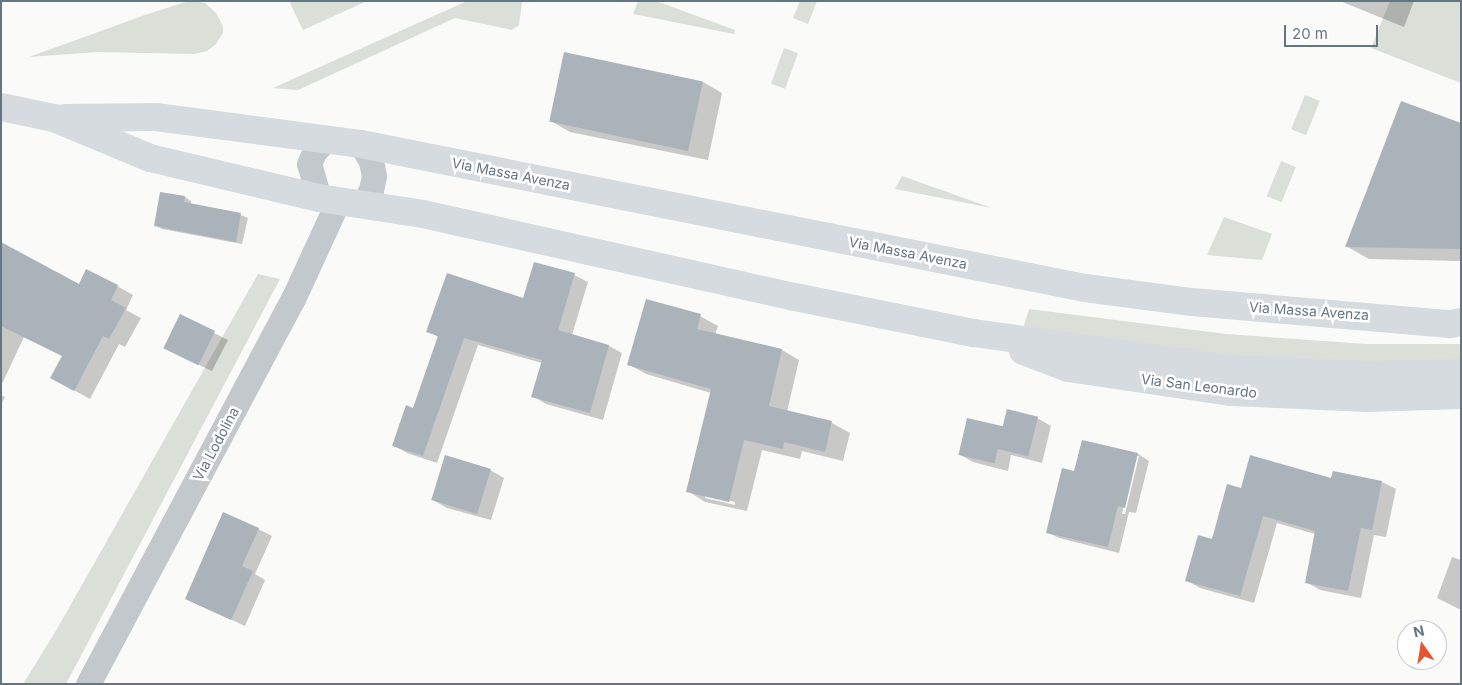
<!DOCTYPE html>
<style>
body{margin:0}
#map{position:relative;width:1462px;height:685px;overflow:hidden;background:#fafaf8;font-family:Inter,sans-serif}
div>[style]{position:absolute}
.green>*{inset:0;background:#dadfd7;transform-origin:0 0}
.shadow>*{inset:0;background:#0003}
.building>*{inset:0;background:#aab3b9;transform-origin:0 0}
.minor>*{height:25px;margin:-12.5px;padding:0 12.5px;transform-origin:12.5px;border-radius:12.5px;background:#c3c8cc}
.secondary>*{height:28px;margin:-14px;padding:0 14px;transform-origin:14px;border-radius:14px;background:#d6dbdf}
span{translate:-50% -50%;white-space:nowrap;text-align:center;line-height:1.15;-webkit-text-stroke:5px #fff;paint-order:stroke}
.street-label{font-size:14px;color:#657683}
.frame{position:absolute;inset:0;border:2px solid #657683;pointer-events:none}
.north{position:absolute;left:1397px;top:620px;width:50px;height:50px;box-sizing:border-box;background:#fff;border:1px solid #c1c8cd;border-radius:50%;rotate:347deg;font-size:14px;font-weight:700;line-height:20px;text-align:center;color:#657683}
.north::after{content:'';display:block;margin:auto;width:18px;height:22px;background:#e4572e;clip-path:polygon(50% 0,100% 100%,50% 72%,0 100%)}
.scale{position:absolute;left:1284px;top:25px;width:94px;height:22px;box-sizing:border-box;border:2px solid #657683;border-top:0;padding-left:6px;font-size:15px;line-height:18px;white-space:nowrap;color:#657683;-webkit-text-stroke:4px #fff;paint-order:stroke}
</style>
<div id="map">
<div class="green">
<div style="clip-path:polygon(194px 1px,205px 3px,216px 13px,223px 26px,223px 33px,216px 44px,207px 51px,194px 54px,97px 52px,29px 57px,145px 15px,182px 3px)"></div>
<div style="clip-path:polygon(289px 1px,367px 1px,303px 30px)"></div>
<div style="clip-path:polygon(467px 1px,521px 1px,522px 3px,519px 25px,512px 30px,455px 18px,298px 90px,273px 88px)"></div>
<div style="clip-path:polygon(638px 1px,656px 1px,735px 30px,734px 34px,633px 14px)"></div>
<div style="clip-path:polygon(800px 1px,817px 1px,808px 24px,793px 18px)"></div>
<div style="clip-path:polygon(1390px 1px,1461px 1px,1461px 83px,1371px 48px)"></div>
<div style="left:784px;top:48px;width:15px;height:38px;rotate:20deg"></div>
<div style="left:1305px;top:95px;width:16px;height:37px;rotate:22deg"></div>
<div style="left:1281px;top:161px;width:16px;height:38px;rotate:22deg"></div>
<div style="clip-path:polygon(902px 176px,992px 208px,895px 189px)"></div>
<div style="clip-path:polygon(1224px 217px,1272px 234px,1262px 260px,1207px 255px)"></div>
<div style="clip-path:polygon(258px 274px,280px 279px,66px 684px,23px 684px,57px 629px)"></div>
<div style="clip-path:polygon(1029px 309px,1226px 334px,1365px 344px,1461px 344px,1461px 365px,1291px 365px,1029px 333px,1024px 325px)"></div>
</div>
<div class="shadow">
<div style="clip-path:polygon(1340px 1px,1414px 1px,1404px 27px)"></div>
<div style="clip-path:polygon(703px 82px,722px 93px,708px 160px,570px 132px,551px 121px)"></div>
<div style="clip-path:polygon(1461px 124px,1461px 261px,1369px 259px,1346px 246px)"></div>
<div style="clip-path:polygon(185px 197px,191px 201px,191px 205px,241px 215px,248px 218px,242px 244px,162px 229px,155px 225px)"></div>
<div style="clip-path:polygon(1px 244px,80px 285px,117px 286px,133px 295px,126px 310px,141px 318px,125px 347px,119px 344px,90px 399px,68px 387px,63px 356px,24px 337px,1px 386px)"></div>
<div style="clip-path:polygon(574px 275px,588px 282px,572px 335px,609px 346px,622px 353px,603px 420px,546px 404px,533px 396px,542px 363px,478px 345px,437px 463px,407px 453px,393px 445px,413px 409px,438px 337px,428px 331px,524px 300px)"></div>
<div style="clip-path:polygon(180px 316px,228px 340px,212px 371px,178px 355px)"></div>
<div style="clip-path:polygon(evenodd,700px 316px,718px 326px,715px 335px,782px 350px,799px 360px,787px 412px,832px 423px,850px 433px,843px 461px,802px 451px,800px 459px,762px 450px,747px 511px,705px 502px,688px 491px,711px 393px,646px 374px,628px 364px,700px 316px,705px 495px,735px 502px,735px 505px,705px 498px,705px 495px)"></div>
<div style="clip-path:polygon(1px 395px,5px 397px,1px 405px)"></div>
<div style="clip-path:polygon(1037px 418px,1051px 426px,1042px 463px,1011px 455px,1008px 471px,973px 462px,959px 454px,1002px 428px)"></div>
<div style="clip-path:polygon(evenodd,1138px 454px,1149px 461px,1136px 513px,1129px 512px,1119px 553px,1059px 538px,1047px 532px,1075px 472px,1138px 454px,1136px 456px,1139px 456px,1125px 514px,1122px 514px,1136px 456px)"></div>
<div style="clip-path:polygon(490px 470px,504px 478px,491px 520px,447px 508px,433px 500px)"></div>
<div style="clip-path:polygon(1334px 472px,1382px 482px,1396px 489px,1386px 537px,1374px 535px,1361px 598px,1320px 590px,1306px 582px,1315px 534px,1277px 523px,1254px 603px,1200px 588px,1186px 580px,1242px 490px,1332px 480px)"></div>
<div style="clip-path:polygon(258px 529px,272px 536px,255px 574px,265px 580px,245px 626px,186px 599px)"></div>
<div style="clip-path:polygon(1452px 557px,1461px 560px,1461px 610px,1437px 598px)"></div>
</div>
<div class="building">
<div style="left:564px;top:52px;width:142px;height:71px;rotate:12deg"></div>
<div style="clip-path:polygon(1401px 101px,1461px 123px,1461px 249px,1345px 247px)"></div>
<div style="clip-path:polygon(160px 192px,185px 196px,184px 202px,241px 213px,236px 242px,154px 226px)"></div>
<div style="clip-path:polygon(1px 242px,79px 284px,86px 269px,118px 285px,111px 300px,126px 308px,109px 339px,103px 336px,74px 391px,50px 378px,62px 356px,1px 326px)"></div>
<div style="clip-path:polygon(534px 262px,575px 273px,558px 330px,609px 345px,590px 413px,531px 397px,542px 360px,464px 338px,423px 456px,392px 446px,406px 405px,413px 408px,438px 336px,426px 332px,447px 273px,523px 298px)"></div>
<div style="clip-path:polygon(646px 299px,701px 314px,697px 329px,782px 349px,769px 406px,832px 421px,825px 452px,784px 442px,783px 449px,744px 440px,729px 502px,686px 492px,711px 389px,627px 365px)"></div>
<div style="left:180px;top:314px;width:39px;height:38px;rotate:26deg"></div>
<div style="left:1007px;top:409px;width:32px;height:41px;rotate:14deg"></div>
<div style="left:967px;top:418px;width:37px;height:38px;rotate:13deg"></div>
<div style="clip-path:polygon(1082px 440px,1138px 453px,1125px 508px,1118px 506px,1108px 547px,1046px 533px,1062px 468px,1074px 471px)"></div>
<div style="left:445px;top:455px;width:48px;height:47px;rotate:17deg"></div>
<div style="clip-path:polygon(1250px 455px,1331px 478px,1333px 471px,1382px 481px,1372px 530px,1361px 528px,1348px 591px,1305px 583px,1315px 531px,1263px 516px,1240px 596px,1185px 581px,1198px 535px,1212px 539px,1227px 484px,1241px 488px)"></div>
<div style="clip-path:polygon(223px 512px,259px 528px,242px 566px,253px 571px,231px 620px,185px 599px)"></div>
</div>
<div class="minor">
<div style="left:361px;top:144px;width:20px;rotate:60deg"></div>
<div style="left:371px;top:161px;width:15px;rotate:79deg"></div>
<div style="left:374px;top:176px;width:14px;rotate:102deg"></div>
<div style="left:371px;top:190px;width:17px;rotate:121deg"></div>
<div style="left:319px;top:198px;width:35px;rotate:-106deg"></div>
<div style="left:309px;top:164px;width:13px;rotate:-67deg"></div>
<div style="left:314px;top:152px;width:18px;rotate:-47deg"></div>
<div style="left:88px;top:684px;width:436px;rotate:-62deg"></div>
<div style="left:293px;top:299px;width:108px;rotate:-65.3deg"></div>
</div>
<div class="secondary">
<div style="left:1px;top:107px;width:54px;rotate:11.7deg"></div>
<div style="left:54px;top:118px;width:104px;rotate:22.6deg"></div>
<div style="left:150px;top:158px;width:174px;rotate:13.3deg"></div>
<div style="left:319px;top:198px;width:105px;rotate:8.7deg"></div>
<div style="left:423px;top:214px;width:381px;rotate:12.6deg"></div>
<div style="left:795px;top:297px;width:183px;rotate:11.4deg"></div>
<div style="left:974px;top:333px;width:271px;rotate:7.9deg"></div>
<div style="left:1242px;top:370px;width:126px;rotate:2.3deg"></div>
<div style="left:1368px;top:375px;width:93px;rotate:-1.2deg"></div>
<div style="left:65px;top:118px;width:91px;rotate:-0.6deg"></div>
<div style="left:156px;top:117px;width:207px;rotate:7.5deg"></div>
<div style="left:361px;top:144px;width:738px;rotate:11.25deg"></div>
<div style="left:1085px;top:288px;width:108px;rotate:7.5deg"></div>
<div style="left:1192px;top:302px;width:259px;rotate:4.9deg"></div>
<div style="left:1450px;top:324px;width:11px;rotate:-10deg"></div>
<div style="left:1023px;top:351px;width:48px;rotate:20.7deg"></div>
<div style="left:1068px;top:368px;width:164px;rotate:8.4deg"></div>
<div style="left:1230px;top:392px;width:138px;rotate:2.5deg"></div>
<div style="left:1368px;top:398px;width:93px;rotate:-1.8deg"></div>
</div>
<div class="street-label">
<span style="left:511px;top:174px;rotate:11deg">Via Massa Avenza</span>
<span style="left:908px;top:253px;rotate:11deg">Via Massa Avenza</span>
<span style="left:1309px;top:311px;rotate:4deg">Via Massa Avenza</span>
<span style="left:1199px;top:386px;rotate:7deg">Via San Leonardo</span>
<span style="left:216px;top:444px;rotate:-62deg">Via Lodolina</span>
</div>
<div class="frame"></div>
<div class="north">N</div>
<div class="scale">20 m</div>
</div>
